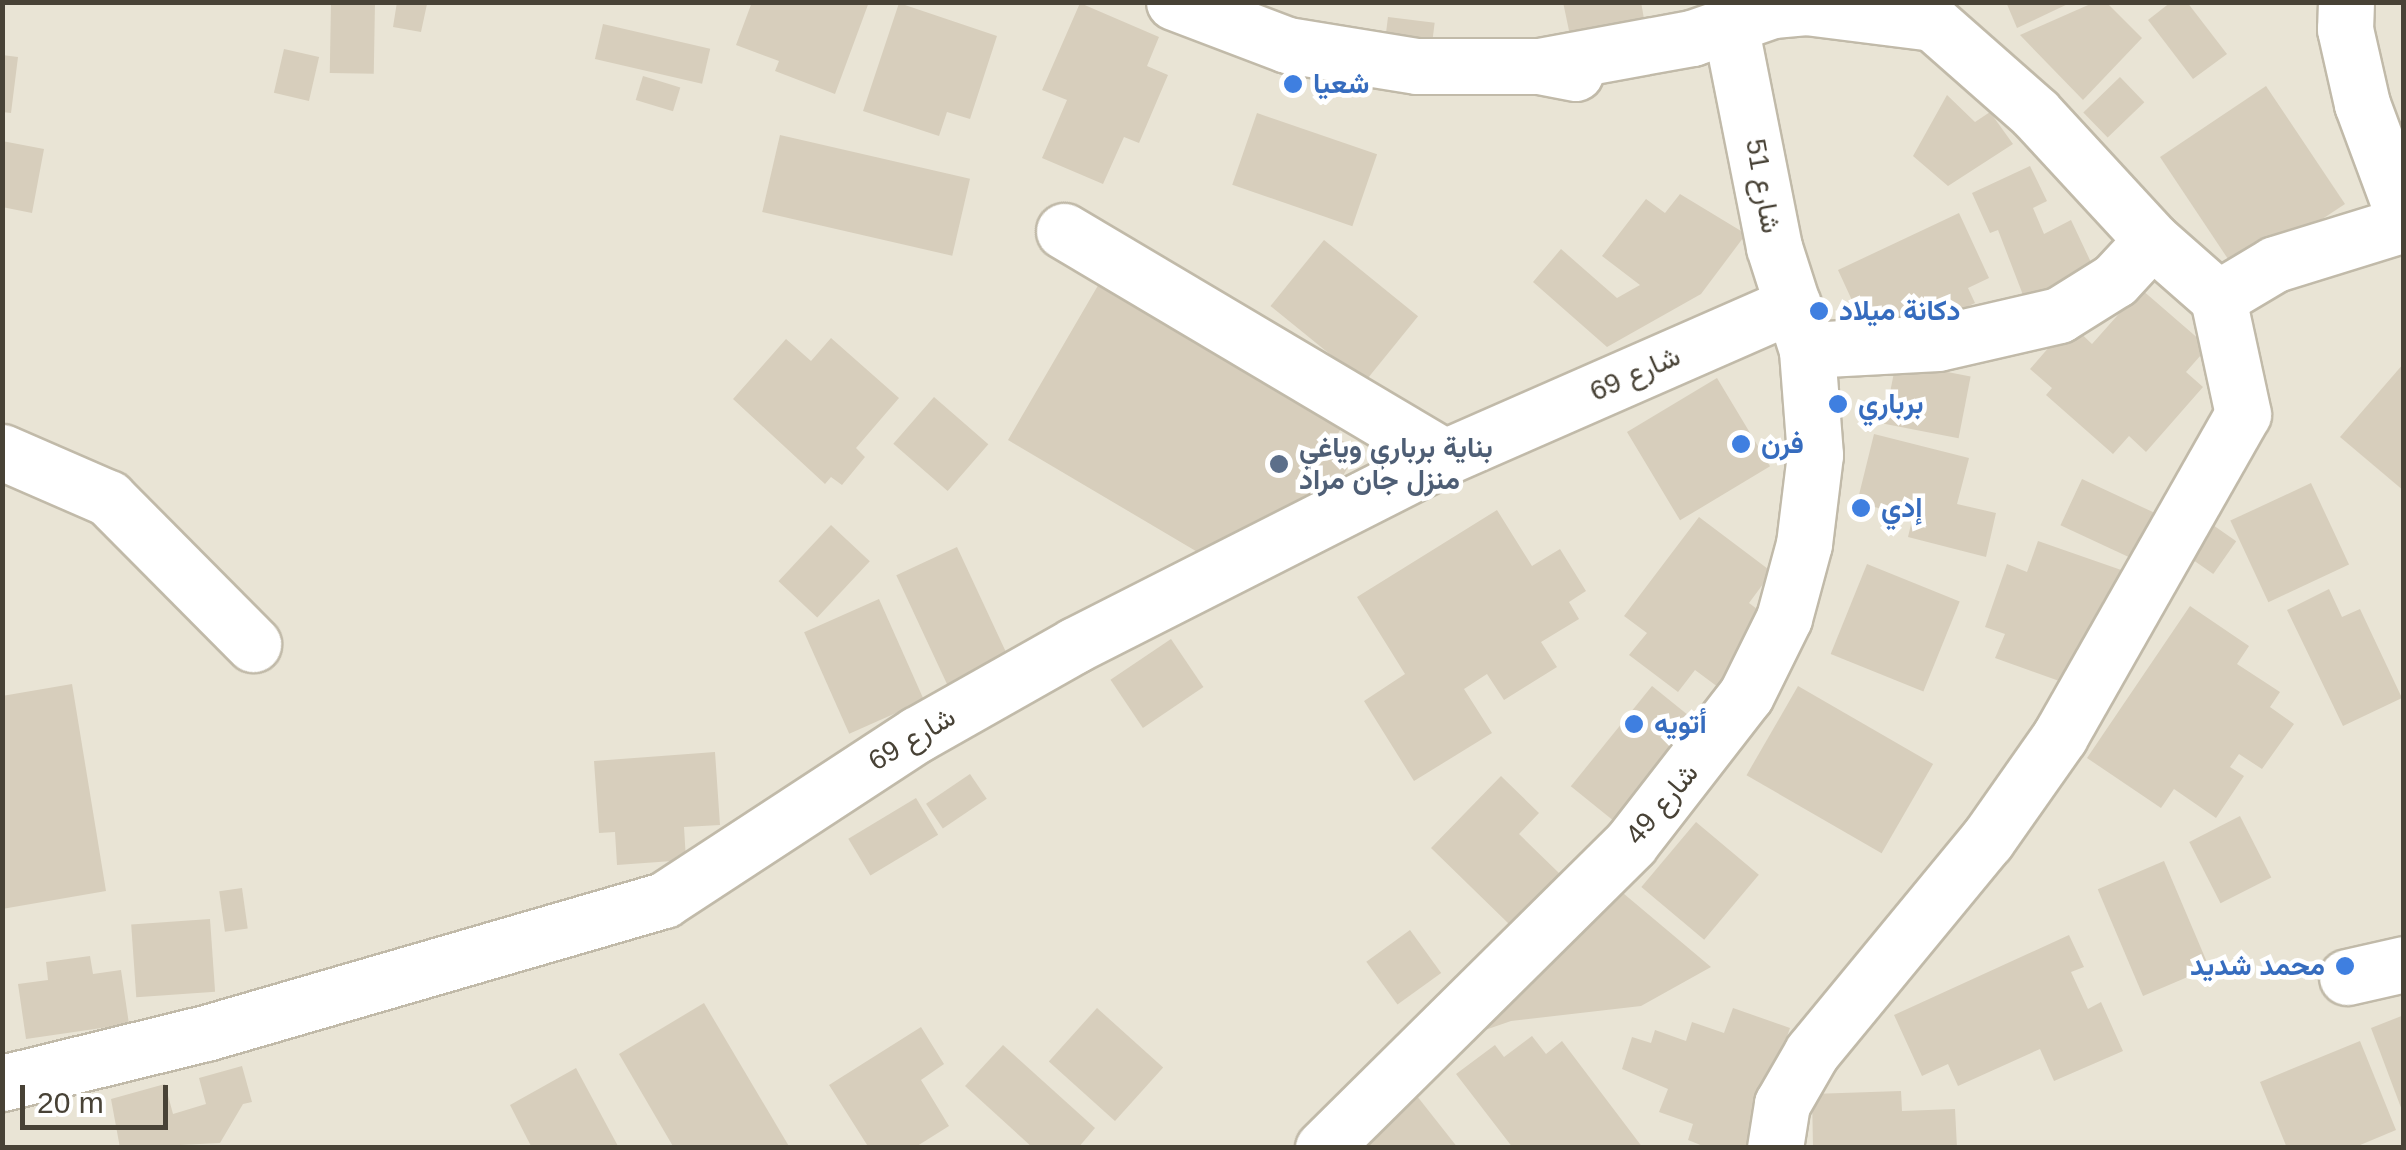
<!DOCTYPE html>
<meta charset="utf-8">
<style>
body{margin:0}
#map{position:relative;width:2406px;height:1150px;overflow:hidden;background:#f5f1e8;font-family:Helvetica,Vazirmatn,sans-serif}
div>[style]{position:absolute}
.residential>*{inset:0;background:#e9e4d5;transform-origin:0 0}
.building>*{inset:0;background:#d7cebc;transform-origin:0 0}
.roads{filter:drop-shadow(2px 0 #c1baa9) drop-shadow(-2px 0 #c1baa9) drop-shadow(0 2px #c1baa9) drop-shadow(0 -2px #c1baa9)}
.minor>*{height:55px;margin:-27.5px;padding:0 27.5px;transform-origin:27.5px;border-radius:27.5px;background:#fff}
.dots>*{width:28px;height:28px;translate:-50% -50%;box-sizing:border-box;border:5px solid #fff;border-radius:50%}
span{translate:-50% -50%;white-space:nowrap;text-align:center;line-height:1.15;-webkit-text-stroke:9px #fff;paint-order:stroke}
.shop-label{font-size:28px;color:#366cbe;font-weight:700}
.left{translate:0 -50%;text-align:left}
.right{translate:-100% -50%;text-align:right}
.street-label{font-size:28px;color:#484236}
.service-label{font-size:28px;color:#4e5e75;font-weight:700}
.frame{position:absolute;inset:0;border:5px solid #484236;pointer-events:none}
.scale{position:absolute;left:20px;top:1085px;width:148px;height:45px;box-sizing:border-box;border:5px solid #484236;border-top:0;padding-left:12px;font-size:30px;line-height:35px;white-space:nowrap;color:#484236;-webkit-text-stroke:8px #fff;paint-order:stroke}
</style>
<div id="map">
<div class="residential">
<div style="left:3px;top:3px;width:2400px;height:1144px"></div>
</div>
<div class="building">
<div style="left:331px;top:2px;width:44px;height:71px;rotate:1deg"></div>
<div style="clip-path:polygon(397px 2px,427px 4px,421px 32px,393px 27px)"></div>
<div style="clip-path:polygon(752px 2px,869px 2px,835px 94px,775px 71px,779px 61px,736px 45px)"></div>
<div style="clip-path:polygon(1563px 2px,1641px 2px,1646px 30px,1572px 45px)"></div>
<div style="clip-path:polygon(2006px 2px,2072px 2px,2017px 28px)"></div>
<div style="clip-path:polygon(2095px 2px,2106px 2px,2142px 38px,2083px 100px,2020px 35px)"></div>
<div style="clip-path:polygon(2171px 2px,2187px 2px,2227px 54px,2193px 79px,2148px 20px)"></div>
<div style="clip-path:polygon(899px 3px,997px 36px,970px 119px,947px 112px,939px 136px,863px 111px)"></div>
<div style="clip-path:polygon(1080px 3px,1159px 37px,1147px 66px,1168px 75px,1139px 143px,1124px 137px,1103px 184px,1042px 158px,1067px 100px,1042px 90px)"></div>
<div style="left:1388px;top:17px;width:47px;height:35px;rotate:7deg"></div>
<div style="left:603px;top:24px;width:110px;height:36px;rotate:13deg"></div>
<div style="left:284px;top:49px;width:36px;height:45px;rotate:13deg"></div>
<div style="clip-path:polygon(2px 55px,18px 57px,11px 113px,2px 112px)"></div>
<div style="left:643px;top:76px;width:39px;height:25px;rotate:17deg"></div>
<div style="left:2120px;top:77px;width:35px;height:51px;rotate:46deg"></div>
<div style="clip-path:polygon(2266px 86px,2345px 204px,2271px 253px,2230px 262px,2160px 157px)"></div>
<div style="clip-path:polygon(1947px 95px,1975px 122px,1990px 112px,2013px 144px,1948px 186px,1913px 156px)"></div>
<div style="left:1257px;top:113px;width:127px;height:76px;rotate:19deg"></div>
<div style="left:780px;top:135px;width:195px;height:79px;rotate:13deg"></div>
<div style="clip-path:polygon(2px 141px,44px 149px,32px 213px,2px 207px)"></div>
<div style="clip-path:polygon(2030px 166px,2047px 201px,2033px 208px,2044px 234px,2071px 220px,2097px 275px,2028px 308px,1998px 230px,1990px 233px,1972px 193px)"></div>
<div style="clip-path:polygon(1680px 194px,1746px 234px,1701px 294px,1607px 347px,1533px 282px,1561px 249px,1617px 298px,1640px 285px,1602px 256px,1646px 199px,1665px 213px)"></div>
<div style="clip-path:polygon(1959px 213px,1989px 278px,1968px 288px,1975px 303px,1901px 338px,1868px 335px,1838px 270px)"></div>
<div style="left:1324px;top:240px;width:121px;height:85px;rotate:39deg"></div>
<div style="clip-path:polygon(1100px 282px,1343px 425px,1336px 437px,1358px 450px,1319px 517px,1211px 560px,1008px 440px)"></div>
<div style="clip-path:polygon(2141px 289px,2208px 347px,2186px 372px,2203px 387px,2146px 452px,2129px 436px,2113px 454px,2046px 395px,2052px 388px,2030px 369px,2070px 323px,2092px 344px)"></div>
<div style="clip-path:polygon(831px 338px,899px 398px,856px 448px,865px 457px,842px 485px,831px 477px,825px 484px,733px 399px,786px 339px,811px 361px)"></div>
<div style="left:1896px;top:362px;width:76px;height:63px;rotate:11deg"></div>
<div style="clip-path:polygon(2404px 363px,2404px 491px,2340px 437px)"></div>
<div style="left:1717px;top:378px;width:103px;height:105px;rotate:59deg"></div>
<div style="left:934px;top:397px;width:72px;height:62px;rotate:41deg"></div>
<div style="clip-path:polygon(1874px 434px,1969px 458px,1957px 504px,1996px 513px,1986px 557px,1908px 537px,1913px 516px,1857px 503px)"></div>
<div style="left:2082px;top:479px;width:80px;height:51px;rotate:25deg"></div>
<div style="left:2311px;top:483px;width:90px;height:89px;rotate:65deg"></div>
<div style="clip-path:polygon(1497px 510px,1532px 566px,1560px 549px,1586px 591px,1569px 602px,1579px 619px,1541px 642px,1557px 667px,1504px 700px,1487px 674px,1464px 689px,1492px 733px,1414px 781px,1364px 701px,1405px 674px,1357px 597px)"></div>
<div style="clip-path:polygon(1699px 517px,1772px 572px,1749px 603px,1773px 621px,1722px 690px,1695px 670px,1678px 692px,1629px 655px,1647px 633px,1624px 616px)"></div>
<div style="left:2210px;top:523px;width:32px;height:40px;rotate:35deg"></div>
<div style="left:831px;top:525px;width:53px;height:77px;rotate:43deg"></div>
<div style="clip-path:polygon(2038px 541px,2127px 572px,2076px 687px,1995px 658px,2005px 634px,1985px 627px,2007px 564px,2027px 572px)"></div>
<div style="left:957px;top:547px;width:123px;height:67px;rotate:65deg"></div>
<div style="left:1867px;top:564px;width:100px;height:97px;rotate:22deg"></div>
<div style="clip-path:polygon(2329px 589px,2342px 617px,2360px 609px,2402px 698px,2343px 726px,2287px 610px)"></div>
<div style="left:879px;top:599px;width:111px;height:82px;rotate:66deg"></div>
<div style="clip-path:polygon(2190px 606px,2249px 646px,2237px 664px,2280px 692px,2270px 707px,2294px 724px,2262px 769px,2239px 754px,2230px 767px,2244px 776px,2216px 818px,2174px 789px,2161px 808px,2087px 758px)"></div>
<div style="left:1171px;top:639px;width:58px;height:73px;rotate:56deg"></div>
<div style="clip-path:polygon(72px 684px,106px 891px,2px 909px,2px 696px)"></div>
<div style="left:1652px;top:686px;width:57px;height:129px;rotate:39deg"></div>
<div style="left:1798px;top:686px;width:156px;height:103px;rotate:30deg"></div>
<div style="clip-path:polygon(715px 752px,720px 825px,684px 827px,686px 860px,617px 865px,615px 832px,599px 833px,594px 761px)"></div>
<div style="left:970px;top:774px;width:30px;height:53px;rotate:56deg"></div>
<div style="clip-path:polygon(1501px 776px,1539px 813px,1519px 834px,1560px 874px,1510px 925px,1431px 848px)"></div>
<div style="left:916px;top:798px;width:43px;height:79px;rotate:59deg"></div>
<div style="left:2240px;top:816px;width:69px;height:57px;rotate:63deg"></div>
<div style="left:1696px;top:822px;width:82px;height:85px;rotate:40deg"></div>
<div style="left:2164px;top:861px;width:116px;height:72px;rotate:67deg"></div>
<div style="left:242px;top:888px;width:41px;height:23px;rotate:82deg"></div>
<div style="clip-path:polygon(1617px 888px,1711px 967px,1641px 1006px,1511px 1021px,1462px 1038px)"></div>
<div style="left:210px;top:919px;width:73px;height:79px;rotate:86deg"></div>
<div style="left:1410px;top:930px;width:53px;height:54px;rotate:54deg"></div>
<div style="clip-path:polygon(2069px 935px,2084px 967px,2071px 972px,2088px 1009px,2101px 1002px,2123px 1051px,2054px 1081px,2040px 1049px,1958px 1086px,1948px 1064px,1922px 1076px,1894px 1015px)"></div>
<div style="clip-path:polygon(90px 956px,93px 974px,121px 970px,129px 1024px,26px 1039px,18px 984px,48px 980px,46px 962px)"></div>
<div style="clip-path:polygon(704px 1003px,790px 1148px,674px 1148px,619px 1054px)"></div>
<div style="left:1097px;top:1008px;width:89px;height:72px;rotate:42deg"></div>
<div style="clip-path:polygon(1733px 1008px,1790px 1028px,1748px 1148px,1708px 1148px,1688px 1140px,1693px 1124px,1659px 1112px,1668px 1089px,1622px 1069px,1632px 1037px,1651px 1043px,1655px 1030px,1686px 1041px,1692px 1022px,1724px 1033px)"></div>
<div style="clip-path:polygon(2404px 1015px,2404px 1113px,2403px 1113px,2371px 1028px)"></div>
<div style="clip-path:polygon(921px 1027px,944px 1064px,921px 1080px,949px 1126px,914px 1148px,869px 1148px,829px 1085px)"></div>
<div style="clip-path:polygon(1532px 1036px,1546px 1054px,1562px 1041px,1643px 1148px,1513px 1148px,1456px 1074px,1495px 1045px,1504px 1057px)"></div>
<div style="clip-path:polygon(2360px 1041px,2396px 1130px,2353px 1148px,2287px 1148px,2260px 1082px)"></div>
<div style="clip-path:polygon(1003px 1045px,1095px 1128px,1078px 1148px,1033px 1148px,965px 1086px)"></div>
<div style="clip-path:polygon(242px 1066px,252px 1102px,243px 1104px,220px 1143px,120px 1148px,111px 1099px,165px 1084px,173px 1114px,206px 1104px,199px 1078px)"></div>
<div style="clip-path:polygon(576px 1068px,619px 1148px,532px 1148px,510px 1105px)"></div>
<div style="clip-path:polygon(1413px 1091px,1458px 1148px,1352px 1148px)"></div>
<div style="clip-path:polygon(1901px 1091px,1902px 1111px,1955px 1109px,1957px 1148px,1813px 1148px,1812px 1094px)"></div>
</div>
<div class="roads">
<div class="minor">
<div style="left:1174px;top:2px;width:121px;rotate:20.8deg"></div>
<div style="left:1287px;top:45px;width:132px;rotate:9.2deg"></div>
<div style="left:1417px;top:66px;width:122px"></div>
<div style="left:1539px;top:66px;width:37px;rotate:11deg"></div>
<div style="left:2346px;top:2px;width:27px;rotate:92deg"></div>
<div style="left:2345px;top:29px;width:77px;rotate:77.2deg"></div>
<div style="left:2362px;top:104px;width:121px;rotate:69.6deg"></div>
<div style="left:1539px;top:66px;width:156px;rotate:-10.4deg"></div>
<div style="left:1692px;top:38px;width:86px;rotate:-19.1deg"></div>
<div style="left:1773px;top:10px;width:33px;rotate:-5deg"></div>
<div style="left:1806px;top:7px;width:128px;rotate:7.2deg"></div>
<div style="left:1933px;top:23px;width:136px;rotate:41.4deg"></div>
<div style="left:2035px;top:113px;width:173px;rotate:47.3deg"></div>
<div style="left:2152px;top:240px;width:88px;rotate:41.3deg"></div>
<div style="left:2218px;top:298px;width:66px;rotate:-30.8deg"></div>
<div style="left:2275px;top:264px;width:135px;rotate:-17.2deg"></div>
<div style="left:1064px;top:231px;width:443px;rotate:30.7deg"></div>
<div style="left:1807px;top:350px;width:131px;rotate:-3.1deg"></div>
<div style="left:1938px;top:343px;width:124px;rotate:-13deg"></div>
<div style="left:2059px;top:315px;width:66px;rotate:-32deg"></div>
<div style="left:2115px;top:280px;width:54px;rotate:-47.2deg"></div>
<div style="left:2px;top:452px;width:116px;rotate:23.5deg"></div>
<div style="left:108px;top:498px;width:206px;rotate:45.2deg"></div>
<div style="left:2347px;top:977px;width:58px;rotate:-12.8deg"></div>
<div style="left:2px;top:1083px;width:210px;rotate:-13.8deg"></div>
<div style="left:206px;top:1033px;width:477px;rotate:-16.2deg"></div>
<div style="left:664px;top:900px;width:303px;rotate:-33.2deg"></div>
<div style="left:918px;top:734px;width:180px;rotate:-29.5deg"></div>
<div style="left:1075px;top:645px;width:415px;rotate:-26.9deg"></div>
<div style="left:1445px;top:457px;width:380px;rotate:-23.7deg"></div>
<div style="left:1323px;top:1148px;width:433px;rotate:-44.7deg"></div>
<div style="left:1631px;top:843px;width:187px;rotate:-52.2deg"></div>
<div style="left:1746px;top:695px;width:86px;rotate:-63.7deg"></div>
<div style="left:1784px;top:618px;width:77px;rotate:-74.9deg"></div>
<div style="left:1804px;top:544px;width:90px;rotate:-83deg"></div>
<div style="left:1815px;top:455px;width:105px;rotate:-94.4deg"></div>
<div style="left:1807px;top:350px;width:108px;rotate:-107.8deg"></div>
<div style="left:1774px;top:247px;width:227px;rotate:-101.2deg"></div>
<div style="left:1775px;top:1148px;width:45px;rotate:-81deg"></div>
<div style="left:1782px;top:1104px;width:60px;rotate:-60deg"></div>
<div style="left:1812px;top:1052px;width:275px;rotate:-50.5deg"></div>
<div style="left:1987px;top:840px;width:127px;rotate:-54.9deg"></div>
<div style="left:2060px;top:736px;width:370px;rotate:-60.4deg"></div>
<div style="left:2243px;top:414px;width:119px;rotate:-102.2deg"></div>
</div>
</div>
<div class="dots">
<div style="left:1293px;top:84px;background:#3f7fe0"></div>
<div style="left:1819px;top:311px;background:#3f7fe0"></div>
<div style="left:1838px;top:404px;background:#3f7fe0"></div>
<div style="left:1741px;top:444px;background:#3f7fe0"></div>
<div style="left:1279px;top:464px;background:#5c6f8a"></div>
<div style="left:1861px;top:508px;background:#3f7fe0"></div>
<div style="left:1634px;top:724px;background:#3f7fe0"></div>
<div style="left:2345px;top:966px;background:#3f7fe0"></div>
</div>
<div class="shop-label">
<span class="left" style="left:1313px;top:84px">شعيا</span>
<span class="left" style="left:1839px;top:311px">دكانة ميلاد</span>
<span class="left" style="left:1858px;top:404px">برباري</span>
<span class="left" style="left:1761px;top:444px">فرن</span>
<span class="left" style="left:1881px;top:508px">إدي</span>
<span class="left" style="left:1654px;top:724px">أتويه</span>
<span class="right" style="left:2325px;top:966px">محمد شديد</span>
</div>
<div class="street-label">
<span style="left:1763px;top:186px;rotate:80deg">شارع 51</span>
<span style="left:1635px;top:374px;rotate:-24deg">شارع 69</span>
<span style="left:912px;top:739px;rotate:-31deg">شارع 69</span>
<span style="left:1662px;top:804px;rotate:-50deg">شارع 49</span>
</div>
<div class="service-label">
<span class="left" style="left:1299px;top:464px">بناية برباري وياغي<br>منزل جان مراد</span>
</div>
<div class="frame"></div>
<div class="scale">20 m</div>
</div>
